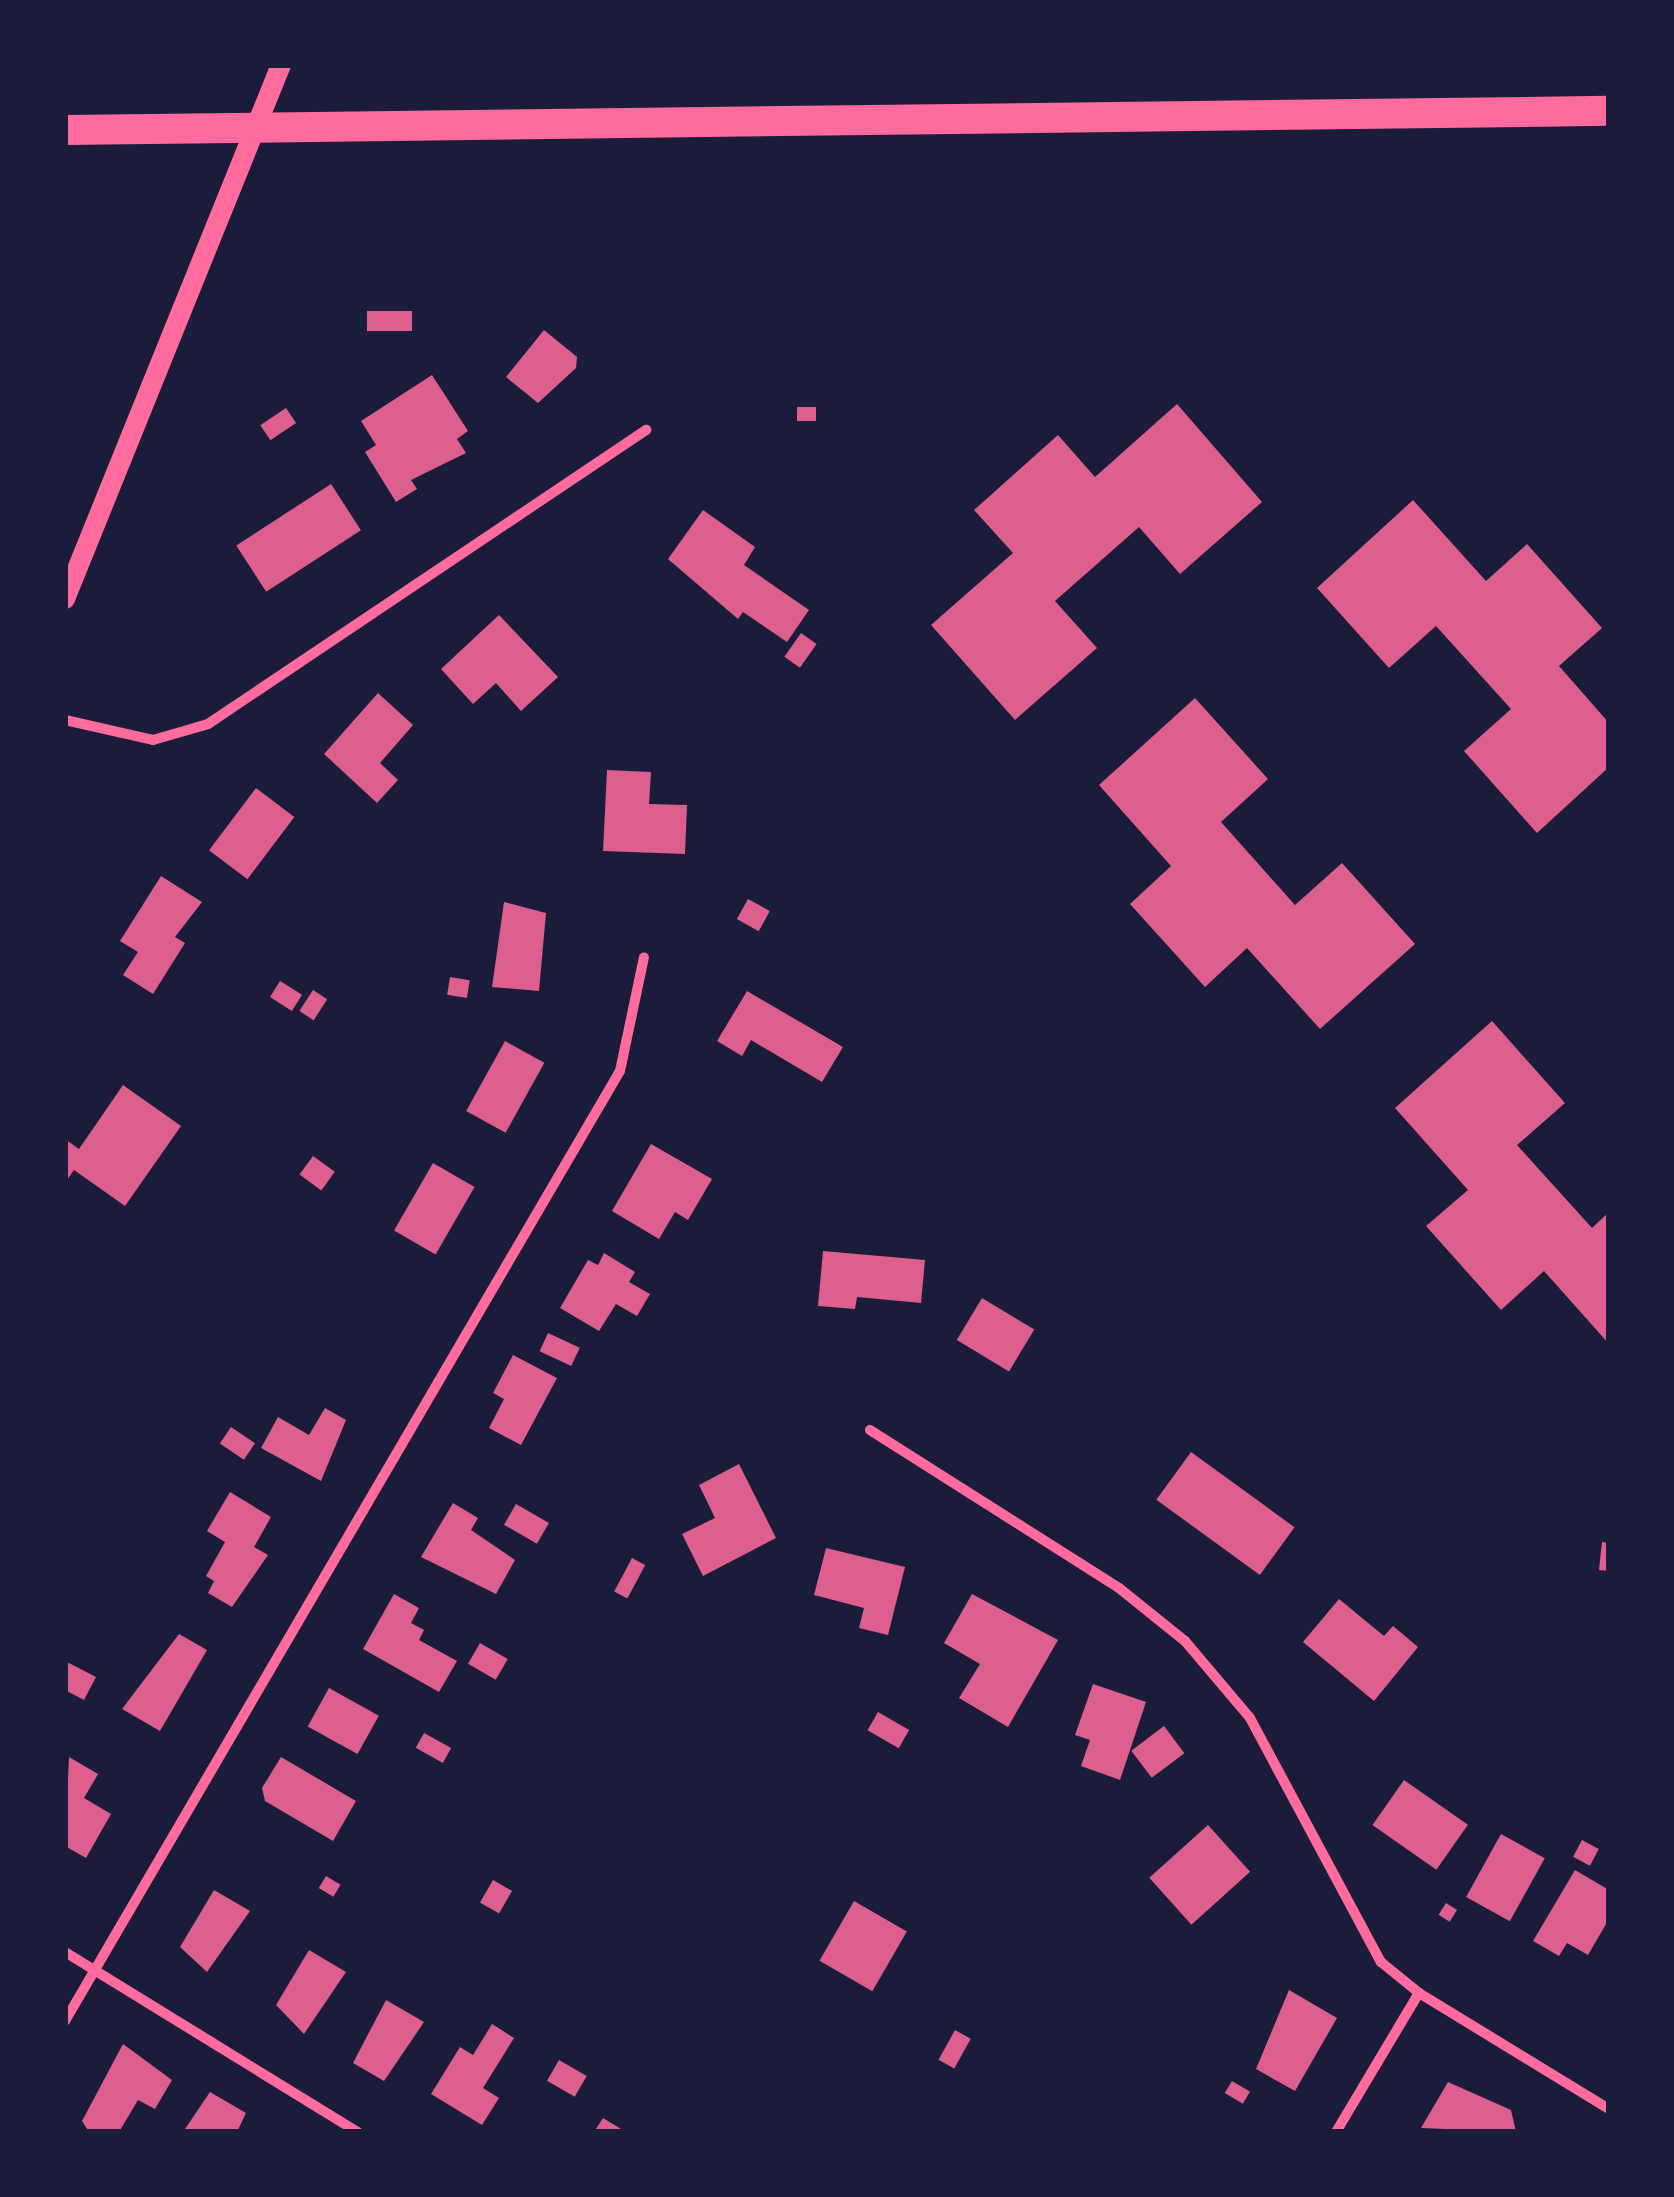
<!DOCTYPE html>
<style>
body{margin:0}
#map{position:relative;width:1674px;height:2197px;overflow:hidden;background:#1b1b3a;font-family:"Archivo Narrow",sans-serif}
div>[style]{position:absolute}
.building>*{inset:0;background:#dd5f8e;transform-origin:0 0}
.minor>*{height:10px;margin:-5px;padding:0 5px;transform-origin:5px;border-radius:5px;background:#ff6b9d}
.secondary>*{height:20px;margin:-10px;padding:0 10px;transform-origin:10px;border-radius:10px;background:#ff6b9d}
.motorway>*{height:30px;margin:-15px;padding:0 15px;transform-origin:15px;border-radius:15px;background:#ff6b9d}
span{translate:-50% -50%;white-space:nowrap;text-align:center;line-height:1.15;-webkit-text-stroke:10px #1b1b3a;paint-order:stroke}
.frame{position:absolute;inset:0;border:68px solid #1b1b3a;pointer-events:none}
</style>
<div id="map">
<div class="building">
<div style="left:367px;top:311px;width:45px;height:20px"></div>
<div style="clip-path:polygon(544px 330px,577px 357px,576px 368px,538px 403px,506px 377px)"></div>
<div style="clip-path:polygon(432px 375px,468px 431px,457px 439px,466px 453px,411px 480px,417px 489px,396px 502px,365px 452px,376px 445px,361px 421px)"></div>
<div style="clip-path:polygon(1177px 404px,1262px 502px,1180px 574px,1139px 527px,1055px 601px,1097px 648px,1015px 720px,931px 625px,1013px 553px,974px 510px,1058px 435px,1095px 477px)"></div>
<div style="left:797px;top:407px;width:19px;height:14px"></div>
<div style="left:286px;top:408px;width:18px;height:31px;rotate:56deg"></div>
<div style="left:331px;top:484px;width:55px;height:113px;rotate:57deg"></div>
<div style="clip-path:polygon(1413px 500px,1486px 581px,1527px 544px,1602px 628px,1559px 666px,1609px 723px,1609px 767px,1537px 833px,1464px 751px,1511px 709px,1436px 626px,1389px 668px,1317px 588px)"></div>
<div style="clip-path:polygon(703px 510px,755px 547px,744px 565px,809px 610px,787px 642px,743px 612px,738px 619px,668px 559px)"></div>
<div style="clip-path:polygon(499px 615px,558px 677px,521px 711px,496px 683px,473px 704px,441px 669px)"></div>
<div style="left:801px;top:633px;width:19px;height:29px;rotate:35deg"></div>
<div style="clip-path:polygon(378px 693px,413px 725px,380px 763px,398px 780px,377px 803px,324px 754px)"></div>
<div style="clip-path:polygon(1195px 698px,1268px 779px,1221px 822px,1295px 905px,1342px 863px,1415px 944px,1320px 1029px,1247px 948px,1205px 987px,1130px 904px,1171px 866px,1099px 785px)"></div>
<div style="clip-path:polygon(607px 770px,651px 772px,649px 804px,687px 805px,685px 854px,603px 851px)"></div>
<div style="left:256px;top:788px;width:48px;height:78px;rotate:37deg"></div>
<div style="clip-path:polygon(161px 876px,202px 902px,175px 937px,185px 943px,153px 994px,123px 975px,138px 952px,120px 941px)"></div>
<div style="left:748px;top:899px;width:25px;height:23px;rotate:29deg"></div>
<div style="clip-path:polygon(504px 902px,546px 913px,539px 991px,492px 987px)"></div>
<div style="left:450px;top:977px;width:20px;height:18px;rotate:9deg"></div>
<div style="left:280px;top:981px;width:26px;height:19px;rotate:32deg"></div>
<div style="left:313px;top:990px;width:17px;height:25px;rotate:33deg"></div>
<div style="clip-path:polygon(747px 991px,843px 1047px,822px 1082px,751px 1040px,742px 1056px,717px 1041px)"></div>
<div style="clip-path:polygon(1492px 1021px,1565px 1103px,1517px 1145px,1592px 1228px,1609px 1212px,1609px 1344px,1544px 1271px,1501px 1310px,1426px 1226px,1468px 1190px,1395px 1108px)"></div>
<div style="left:505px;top:1041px;width:45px;height:80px;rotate:29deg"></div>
<div style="clip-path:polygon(123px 1085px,181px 1126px,125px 1206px,74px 1170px,65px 1183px,65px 1139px,79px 1149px)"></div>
<div style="clip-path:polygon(651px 1144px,712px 1179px,688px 1220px,675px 1212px,659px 1239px,612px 1211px)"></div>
<div style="left:313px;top:1156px;width:27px;height:23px;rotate:36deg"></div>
<div style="left:433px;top:1163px;width:48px;height:78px;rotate:30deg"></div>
<div style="clip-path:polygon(823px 1251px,925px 1260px,921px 1303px,857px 1297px,855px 1309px,818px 1306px)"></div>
<div style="clip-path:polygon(604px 1253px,635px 1272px,629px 1282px,650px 1294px,637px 1316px,616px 1304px,599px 1331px,560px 1308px,588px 1260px,598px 1265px)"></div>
<div style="left:982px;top:1298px;width:61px;height:49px;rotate:31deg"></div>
<div style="left:548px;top:1333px;width:35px;height:20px;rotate:25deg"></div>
<div style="clip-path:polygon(513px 1355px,557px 1378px,521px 1445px,489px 1428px,504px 1399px,493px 1393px)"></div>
<div style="clip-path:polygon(325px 1408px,346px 1420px,321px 1481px,261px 1448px,278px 1417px,309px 1435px)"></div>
<div style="left:231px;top:1427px;width:29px;height:20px;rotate:34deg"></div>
<div style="left:1191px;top:1452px;width:128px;height:59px;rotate:36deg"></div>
<div style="clip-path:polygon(739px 1464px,776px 1538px,703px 1576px,682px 1534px,715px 1518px,699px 1485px)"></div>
<div style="clip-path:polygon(230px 1492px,271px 1517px,254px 1547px,268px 1555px,232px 1607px,208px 1593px,214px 1581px,206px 1576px,225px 1542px,207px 1531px)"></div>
<div style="clip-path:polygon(453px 1503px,478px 1518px,471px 1530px,515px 1560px,496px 1594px,421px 1557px)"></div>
<div style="left:516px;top:1504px;width:38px;height:24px;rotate:30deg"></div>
<div style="clip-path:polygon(1602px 1542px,1609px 1543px,1609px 1571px,1599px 1570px)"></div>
<div style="clip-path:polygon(826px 1548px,905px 1567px,888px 1635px,859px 1628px,864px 1608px,814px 1595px)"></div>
<div style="left:632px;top:1558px;width:15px;height:38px;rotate:28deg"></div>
<div style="clip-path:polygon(394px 1594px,419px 1608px,411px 1623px,424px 1630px,419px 1640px,457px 1661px,439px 1692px,363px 1649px)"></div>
<div style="clip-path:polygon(972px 1594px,1058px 1640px,1008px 1727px,959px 1698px,980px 1664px,944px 1643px)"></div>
<div style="clip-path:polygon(1339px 1599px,1384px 1636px,1393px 1626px,1418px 1647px,1374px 1701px,1303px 1642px)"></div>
<div style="clip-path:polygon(179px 1634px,207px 1650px,160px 1731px,122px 1709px)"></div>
<div style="left:480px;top:1643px;width:32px;height:24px;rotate:30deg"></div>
<div style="clip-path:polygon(65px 1661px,96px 1677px,84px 1700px,65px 1690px)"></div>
<div style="clip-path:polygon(1093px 1684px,1146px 1702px,1120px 1780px,1081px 1766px,1090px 1740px,1075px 1735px)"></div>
<div style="left:329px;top:1688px;width:57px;height:44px;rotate:29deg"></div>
<div style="left:878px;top:1712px;width:36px;height:21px;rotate:30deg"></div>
<div style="left:1164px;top:1726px;width:34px;height:41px;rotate:53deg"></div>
<div style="left:424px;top:1733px;width:31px;height:17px;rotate:29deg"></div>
<div style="clip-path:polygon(69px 1757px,98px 1774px,84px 1798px,111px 1814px,86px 1858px,65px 1846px)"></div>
<div style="clip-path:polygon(281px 1757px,356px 1801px,333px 1841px,265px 1801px,262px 1788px)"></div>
<div style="left:1404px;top:1780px;width:78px;height:55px;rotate:35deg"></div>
<div style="left:1208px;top:1825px;width:63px;height:79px;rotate:48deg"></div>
<div style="left:1501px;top:1834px;width:50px;height:72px;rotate:29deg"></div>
<div style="left:1582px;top:1840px;width:19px;height:19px;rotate:28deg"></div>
<div style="clip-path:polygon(1575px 1870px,1609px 1890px,1609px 1919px,1588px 1955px,1567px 1943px,1559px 1956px,1533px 1941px)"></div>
<div style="left:326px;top:1876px;width:17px;height:14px;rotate:31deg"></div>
<div style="left:493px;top:1880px;width:22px;height:26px;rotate:30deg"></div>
<div style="clip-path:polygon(214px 1890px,250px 1911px,207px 1972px,180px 1947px)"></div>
<div style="left:854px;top:1901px;width:61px;height:69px;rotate:30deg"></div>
<div style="left:1446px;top:1903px;width:13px;height:14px;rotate:32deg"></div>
<div style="clip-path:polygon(309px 1950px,346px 1972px,304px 2034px,276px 2005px)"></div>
<div style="clip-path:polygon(1289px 1990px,1337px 2018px,1295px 2091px,1256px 2069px)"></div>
<div style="clip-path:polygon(386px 2000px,424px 2022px,384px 2081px,353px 2063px)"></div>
<div style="clip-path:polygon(492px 2024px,514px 2038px,483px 2088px,499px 2098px,482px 2125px,431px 2094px,460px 2047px,473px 2055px)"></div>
<div style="left:955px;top:2030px;width:18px;height:34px;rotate:29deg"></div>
<div style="clip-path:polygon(123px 2044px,172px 2080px,155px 2109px,138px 2100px,119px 2132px,89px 2132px,82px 2121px)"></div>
<div style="left:559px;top:2060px;width:32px;height:24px;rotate:30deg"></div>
<div style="left:1232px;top:2081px;width:21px;height:14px;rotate:31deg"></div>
<div style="clip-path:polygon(1448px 2082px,1511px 2110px,1516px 2132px,1421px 2128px)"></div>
<div style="clip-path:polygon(210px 2092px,246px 2113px,237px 2132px,183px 2132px)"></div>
<div style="clip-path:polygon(603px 2118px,626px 2132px,594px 2132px)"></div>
</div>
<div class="minor">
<div style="left:65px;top:720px;width:90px;rotate:12.8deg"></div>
<div style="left:153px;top:740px;width:57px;rotate:-16.2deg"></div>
<div style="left:208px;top:724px;width:528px;rotate:-33.87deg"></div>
<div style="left:870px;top:1430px;width:295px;rotate:32.4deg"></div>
<div style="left:1119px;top:1588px;width:85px;rotate:38.8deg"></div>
<div style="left:1185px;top:1641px;width:101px;rotate:49.8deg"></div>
<div style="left:1250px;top:1718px;width:277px;rotate:61.8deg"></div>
<div style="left:1381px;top:1962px;width:49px;rotate:39.2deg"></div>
<div style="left:65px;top:1952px;width:344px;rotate:31.6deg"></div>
<div style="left:65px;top:2021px;width:1100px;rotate:-59.71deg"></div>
<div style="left:620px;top:1071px;width:116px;rotate:-78.1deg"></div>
<div style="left:1336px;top:2132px;width:162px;rotate:-59.2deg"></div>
<div style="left:1419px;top:1993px;width:223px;rotate:31.4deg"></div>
</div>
<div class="secondary">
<div style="left:65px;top:599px;width:576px;rotate:-67.98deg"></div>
</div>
<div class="motorway">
<div style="left:65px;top:130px;width:1544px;rotate:-0.71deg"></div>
</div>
<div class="frame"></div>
</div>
